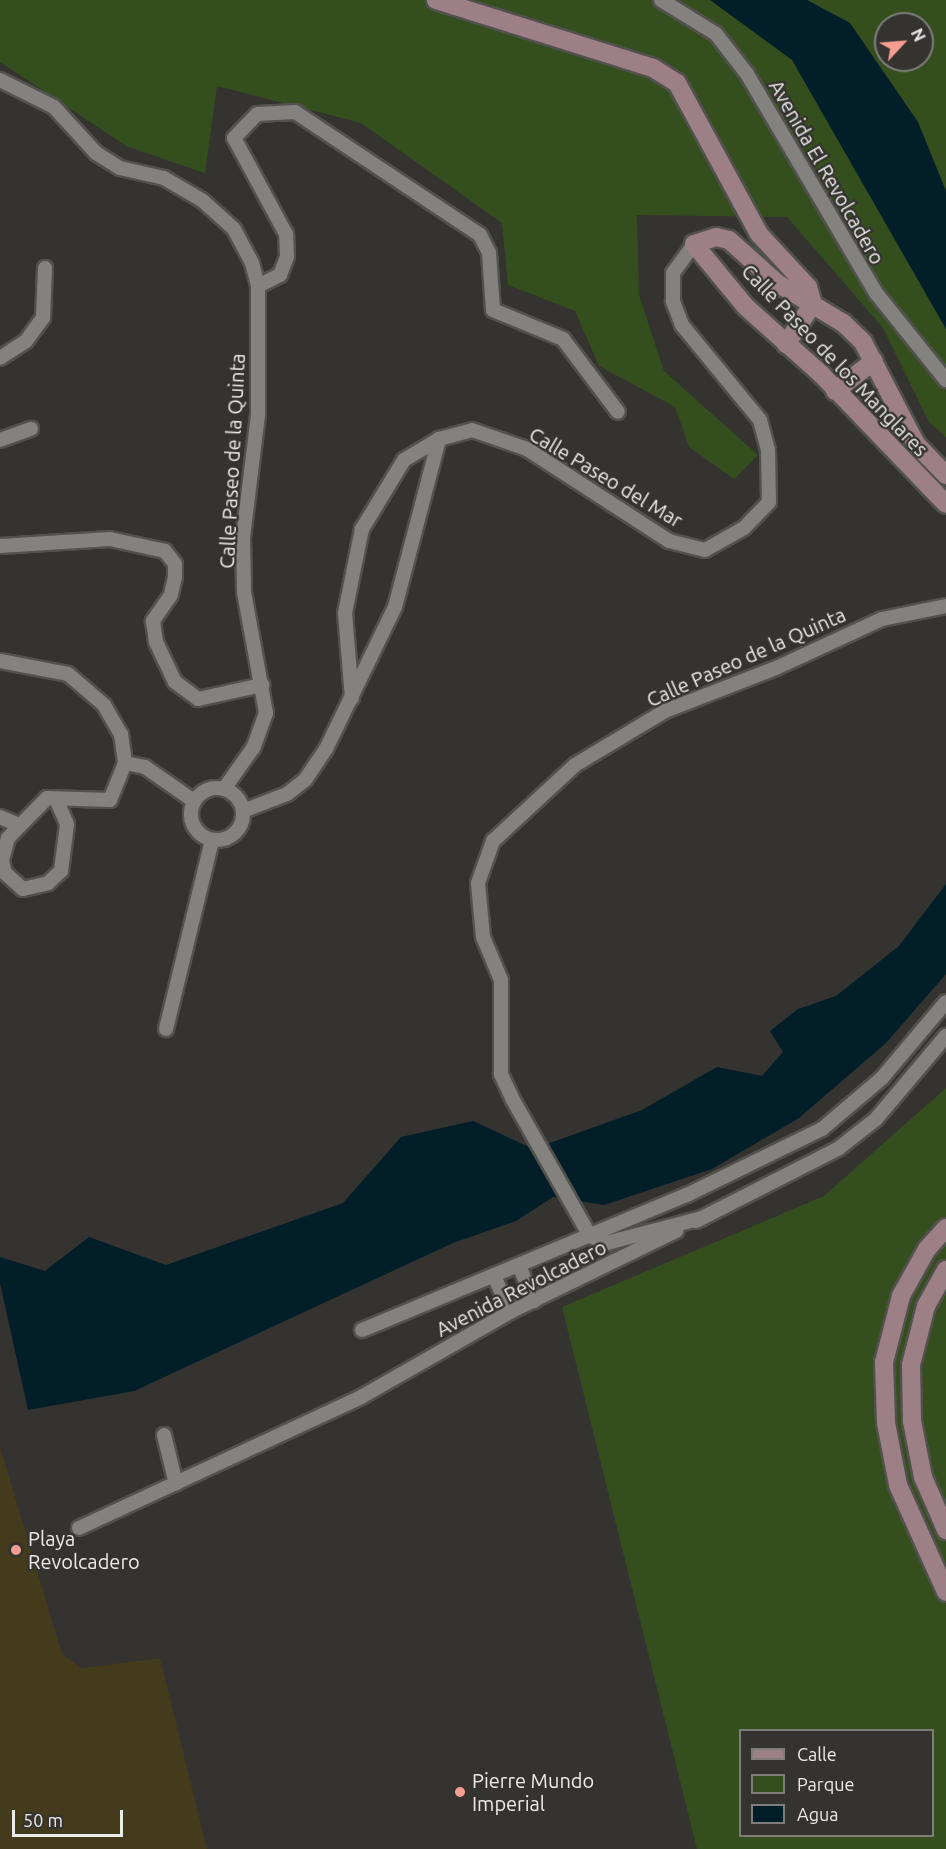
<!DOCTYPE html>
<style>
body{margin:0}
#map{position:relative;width:946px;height:1849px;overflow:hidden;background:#343330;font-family:Ubuntu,sans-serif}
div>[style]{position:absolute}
.green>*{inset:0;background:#354e1e}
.sand>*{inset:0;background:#433b1b}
.water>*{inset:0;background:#011e29}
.roads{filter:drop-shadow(2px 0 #52514e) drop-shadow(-2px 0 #52514e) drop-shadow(0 2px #52514e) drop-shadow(0 -2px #52514e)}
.minor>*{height:14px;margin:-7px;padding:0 7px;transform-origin:7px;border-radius:7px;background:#83827e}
.minor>.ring{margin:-7px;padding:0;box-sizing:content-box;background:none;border:14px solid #83827e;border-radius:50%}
.secondary>*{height:18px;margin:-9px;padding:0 9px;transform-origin:9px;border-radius:9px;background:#9d8086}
.dots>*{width:16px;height:16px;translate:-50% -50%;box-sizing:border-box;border:3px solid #343330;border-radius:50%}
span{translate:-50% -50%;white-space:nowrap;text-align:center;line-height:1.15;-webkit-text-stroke:4.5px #343330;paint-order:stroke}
.street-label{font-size:20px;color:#ecebe9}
.poi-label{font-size:20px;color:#ecebe9}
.left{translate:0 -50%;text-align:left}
.legend{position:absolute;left:739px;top:1729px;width:195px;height:108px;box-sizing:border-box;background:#343330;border:2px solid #7e7d7a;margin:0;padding:8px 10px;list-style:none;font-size:18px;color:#ecebe9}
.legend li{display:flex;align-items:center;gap:12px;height:30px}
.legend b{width:30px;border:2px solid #7e7d7a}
.north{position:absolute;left:874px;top:12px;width:60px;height:60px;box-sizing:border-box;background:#343330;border:2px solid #7e7d7a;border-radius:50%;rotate:64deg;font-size:16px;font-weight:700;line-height:24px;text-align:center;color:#ecebe9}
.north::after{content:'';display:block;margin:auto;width:21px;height:27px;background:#f59d90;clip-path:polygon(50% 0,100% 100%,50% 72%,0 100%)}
.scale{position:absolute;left:12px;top:1810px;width:111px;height:27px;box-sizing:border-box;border:3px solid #ecebe9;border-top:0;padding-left:8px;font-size:18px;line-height:21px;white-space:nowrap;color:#ecebe9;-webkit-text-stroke:4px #343330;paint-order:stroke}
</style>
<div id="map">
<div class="green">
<div style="clip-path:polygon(evenodd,0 0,946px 0,946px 437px,929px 422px,883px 328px,787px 217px,637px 215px,639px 295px,664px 371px,758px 455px,734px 479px,689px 447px,675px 407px,599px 366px,575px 311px,508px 285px,502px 223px,361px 123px,217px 86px,205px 173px,126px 146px,0 62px,0 0,886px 24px,922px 24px,922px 60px,886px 60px,886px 24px)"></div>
<div style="clip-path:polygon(evenodd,946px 1088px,946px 1849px,697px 1849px,562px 1307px,824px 1196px,946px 1088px,740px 1730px,932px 1730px,932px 1836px,740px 1836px,740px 1730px)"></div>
</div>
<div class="sand">
<div style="clip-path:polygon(0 1447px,62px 1654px,81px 1668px,160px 1658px,207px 1849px,0 1849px)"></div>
</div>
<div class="water">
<div style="clip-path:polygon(710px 0,807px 0,850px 23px,918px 122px,946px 191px,946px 329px,792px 60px)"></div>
<div style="clip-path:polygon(946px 884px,946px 974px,886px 1043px,799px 1118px,712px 1169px,604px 1205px,553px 1197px,516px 1221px,453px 1243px,134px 1391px,28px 1410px,0 1283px,0 1257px,45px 1271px,89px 1237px,166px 1265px,343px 1203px,401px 1137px,473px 1121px,533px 1149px,642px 1110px,717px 1067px,762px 1076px,783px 1052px,770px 1031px,798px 1009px,836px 996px,899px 946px)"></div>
</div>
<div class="roads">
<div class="minor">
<div style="left:661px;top:0;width:65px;rotate:31.7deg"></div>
<div style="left:716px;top:34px;width:51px;rotate:52.2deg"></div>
<div style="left:747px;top:74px;width:254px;rotate:59.5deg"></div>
<div style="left:876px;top:293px;width:112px;rotate:51.2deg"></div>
<div style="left:0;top:80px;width:60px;rotate:26.6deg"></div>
<div style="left:54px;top:107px;width:62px;rotate:47.6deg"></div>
<div style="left:96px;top:153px;width:28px;rotate:32deg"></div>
<div style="left:120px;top:168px;width:45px;rotate:12.8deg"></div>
<div style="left:164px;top:178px;width:45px;rotate:30.5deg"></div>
<div style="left:203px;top:201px;width:42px;rotate:42.1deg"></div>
<div style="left:234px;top:229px;width:38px;rotate:62deg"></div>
<div style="left:252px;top:263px;width:24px;rotate:75deg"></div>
<div style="left:258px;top:286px;width:129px;rotate:90deg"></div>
<div style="left:258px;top:415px;width:124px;rotate:97deg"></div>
<div style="left:243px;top:538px;width:54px;rotate:88.9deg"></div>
<div style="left:244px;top:592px;width:123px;rotate:79.7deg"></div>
<div style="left:266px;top:713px;width:37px;rotate:110deg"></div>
<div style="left:253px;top:748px;width:50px;rotate:125.3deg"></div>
<div style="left:258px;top:286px;width:25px;rotate:-27deg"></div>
<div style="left:280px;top:275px;width:19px;rotate:-69deg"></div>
<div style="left:287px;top:257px;width:23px;rotate:-92deg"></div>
<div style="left:286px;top:234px;width:109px;rotate:-118.4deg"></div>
<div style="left:234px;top:138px;width:33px;rotate:-46deg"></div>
<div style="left:257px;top:114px;width:38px;rotate:-3deg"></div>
<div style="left:295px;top:112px;width:222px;rotate:33.6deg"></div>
<div style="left:480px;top:235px;width:20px;rotate:63deg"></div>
<div style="left:489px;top:253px;width:57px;rotate:86deg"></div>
<div style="left:493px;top:310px;width:76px;rotate:22.5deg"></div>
<div style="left:563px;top:339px;width:91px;rotate:53deg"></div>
<div style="left:0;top:358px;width:31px;rotate:-33deg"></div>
<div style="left:26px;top:341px;width:29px;rotate:-54deg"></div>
<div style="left:43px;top:318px;width:50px;rotate:-87.7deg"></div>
<div style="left:0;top:440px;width:33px;rotate:-20deg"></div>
<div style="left:0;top:546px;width:110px;rotate:-3.6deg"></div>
<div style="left:110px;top:539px;width:56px;rotate:12.3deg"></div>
<div style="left:165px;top:551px;width:16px;rotate:52deg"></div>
<div style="left:175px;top:564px;width:13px;rotate:90deg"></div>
<div style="left:175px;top:577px;width:18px;rotate:103deg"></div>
<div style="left:171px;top:595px;width:32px;rotate:125deg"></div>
<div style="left:153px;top:621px;width:21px;rotate:82deg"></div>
<div style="left:156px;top:642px;width:44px;rotate:64.6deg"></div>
<div style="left:175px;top:682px;width:29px;rotate:36deg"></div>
<div style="left:198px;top:699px;width:66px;rotate:-12.3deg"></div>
<div style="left:0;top:661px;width:69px;rotate:10.8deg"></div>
<div style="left:68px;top:674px;width:48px;rotate:40.7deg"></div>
<div style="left:104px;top:705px;width:34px;rotate:60deg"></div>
<div style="left:121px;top:734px;width:29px;rotate:82deg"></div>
<div style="left:125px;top:763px;width:40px;rotate:112deg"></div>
<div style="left:110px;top:800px;width:63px;rotate:-178.2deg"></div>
<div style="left:47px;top:798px;width:56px;rotate:134.3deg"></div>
<div style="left:8px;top:838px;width:24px;rotate:105deg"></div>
<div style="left:2px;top:861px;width:12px;rotate:76deg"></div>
<div style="left:5px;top:873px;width:24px;rotate:42deg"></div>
<div style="left:23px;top:889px;width:26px;rotate:-13deg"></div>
<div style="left:48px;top:883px;width:18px;rotate:-43deg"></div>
<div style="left:61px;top:871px;width:47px;rotate:-82.7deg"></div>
<div style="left:67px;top:824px;width:27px;rotate:-114deg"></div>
<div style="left:352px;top:698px;width:85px;rotate:-94.7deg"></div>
<div style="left:345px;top:613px;width:86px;rotate:-78.6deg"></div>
<div style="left:362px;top:529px;width:81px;rotate:-58.7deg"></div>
<div style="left:404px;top:460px;width:41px;rotate:-31deg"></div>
<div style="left:439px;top:439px;width:34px;rotate:-15deg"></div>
<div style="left:472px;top:430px;width:58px;rotate:19.1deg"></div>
<div style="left:527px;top:449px;width:169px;rotate:32.9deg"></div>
<div style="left:669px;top:541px;width:37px;rotate:14deg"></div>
<div style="left:705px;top:550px;width:45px;rotate:-29.4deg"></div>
<div style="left:744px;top:528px;width:36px;rotate:-46deg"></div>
<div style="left:769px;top:502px;width:52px;rotate:-91.1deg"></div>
<div style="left:768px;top:450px;width:31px;rotate:-105deg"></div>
<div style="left:760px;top:420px;width:123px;rotate:-129.4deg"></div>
<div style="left:682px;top:325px;width:26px;rotate:-111deg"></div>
<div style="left:673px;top:301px;width:28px;rotate:-90deg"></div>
<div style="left:673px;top:273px;width:36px;rotate:-54deg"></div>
<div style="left:125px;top:763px;width:20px;rotate:11deg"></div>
<div style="left:145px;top:767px;width:60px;rotate:34.8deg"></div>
<div class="ring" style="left:191px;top:788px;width:38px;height:38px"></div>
<div style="left:243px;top:811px;width:47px;rotate:-21.1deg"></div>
<div style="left:287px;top:794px;width:23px;rotate:-38deg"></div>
<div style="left:305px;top:780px;width:37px;rotate:-56deg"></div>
<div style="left:326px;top:749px;width:158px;rotate:-64.1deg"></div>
<div style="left:395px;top:607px;width:174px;rotate:-75.3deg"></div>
<div style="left:0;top:817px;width:21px;rotate:23deg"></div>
<div style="left:166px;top:1029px;width:194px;rotate:-76.3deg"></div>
<div style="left:702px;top:1218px;width:98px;rotate:165.3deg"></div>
<div style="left:607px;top:1243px;width:18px;rotate:-158deg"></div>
<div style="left:590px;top:1236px;width:156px;rotate:-119.5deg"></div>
<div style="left:513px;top:1100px;width:29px;rotate:-115deg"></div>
<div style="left:501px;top:1074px;width:94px;rotate:-90deg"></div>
<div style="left:501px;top:980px;width:47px;rotate:-112.7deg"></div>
<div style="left:483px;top:937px;width:54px;rotate:-95.3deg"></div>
<div style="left:478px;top:883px;width:45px;rotate:-70.3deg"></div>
<div style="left:493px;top:841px;width:112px;rotate:-42.8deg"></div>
<div style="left:575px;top:765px;width:105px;rotate:-31deg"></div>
<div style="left:665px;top:711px;width:119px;rotate:-21.2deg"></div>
<div style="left:776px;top:668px;width:117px;rotate:-24.8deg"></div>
<div style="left:882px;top:619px;width:65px;rotate:-11.5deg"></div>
<div style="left:696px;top:1221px;width:161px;rotate:-27deg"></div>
<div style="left:839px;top:1148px;width:47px;rotate:-38.1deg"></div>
<div style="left:876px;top:1119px;width:109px;rotate:-49.9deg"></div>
<div style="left:520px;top:1268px;width:36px;rotate:67deg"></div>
<div style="left:495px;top:1278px;width:37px;rotate:66deg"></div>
<div style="left:362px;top:1330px;width:352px;rotate:-22.6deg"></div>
<div style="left:687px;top:1195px;width:150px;rotate:-26.1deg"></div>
<div style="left:822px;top:1129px;width:79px;rotate:-40.4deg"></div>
<div style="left:882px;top:1078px;width:99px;rotate:-49.9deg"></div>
<div style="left:164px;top:1435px;width:50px;rotate:76.2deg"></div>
<div style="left:79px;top:1528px;width:311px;rotate:-24.9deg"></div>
<div style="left:361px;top:1397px;width:172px;rotate:-29.7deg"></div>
<div style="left:510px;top:1312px;width:185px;rotate:-26deg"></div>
</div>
<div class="secondary">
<div style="left:436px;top:0;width:227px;rotate:17.4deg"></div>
<div style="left:653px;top:68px;width:28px;rotate:32deg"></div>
<div style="left:677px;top:83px;width:172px;rotate:61.5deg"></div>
<div style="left:759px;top:234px;width:72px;rotate:47.2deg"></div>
<div style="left:808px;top:287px;width:18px;rotate:74deg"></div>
<div style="left:786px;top:344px;width:48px;rotate:-56deg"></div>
<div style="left:835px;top:391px;width:49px;rotate:-37.6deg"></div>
<div style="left:946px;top:475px;width:43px;rotate:-134.1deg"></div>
<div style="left:916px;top:444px;width:115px;rotate:-117.5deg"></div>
<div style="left:863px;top:342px;width:28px;rotate:-136deg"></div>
<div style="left:843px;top:323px;width:77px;rotate:-148.8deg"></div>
<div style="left:777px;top:283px;width:64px;rotate:-138.1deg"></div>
<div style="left:729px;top:240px;width:13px;rotate:-167deg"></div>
<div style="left:716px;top:237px;width:23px;rotate:162deg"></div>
<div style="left:694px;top:244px;width:82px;rotate:50.5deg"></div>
<div style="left:746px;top:307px;width:101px;rotate:41.8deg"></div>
<div style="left:821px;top:374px;width:180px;rotate:46.1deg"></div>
<div style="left:946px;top:1228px;width:28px;rotate:132deg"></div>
<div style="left:927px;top:1249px;width:54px;rotate:119deg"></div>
<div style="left:901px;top:1296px;width:68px;rotate:104.4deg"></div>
<div style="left:884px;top:1362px;width:61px;rotate:88.1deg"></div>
<div style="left:886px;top:1423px;width:63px;rotate:79deg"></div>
<div style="left:898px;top:1485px;width:117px;rotate:65.8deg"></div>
<div style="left:946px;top:1270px;width:41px;rotate:119.1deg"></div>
<div style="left:926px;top:1306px;width:61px;rotate:104.3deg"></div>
<div style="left:911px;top:1365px;width:56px;rotate:89deg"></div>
<div style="left:912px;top:1421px;width:57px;rotate:78.9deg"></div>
<div style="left:923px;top:1477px;width:58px;rotate:66.5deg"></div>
</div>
</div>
<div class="dots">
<div style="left:16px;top:1550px;background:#f59d90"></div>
<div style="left:460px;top:1792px;background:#f59d90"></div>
</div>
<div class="street-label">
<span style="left:827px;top:172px;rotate:60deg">Avenida El Revolcadero</span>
<span style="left:835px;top:360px;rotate:46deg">Calle Paseo de los Manglares</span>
<span style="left:232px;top:461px;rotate:-87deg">Calle Paseo de la Quinta</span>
<span style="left:606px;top:477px;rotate:31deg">Calle Paseo del Mar</span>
<span style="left:746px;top:657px;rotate:-24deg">Calle Paseo de la Quinta</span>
<span style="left:521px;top:1288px;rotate:-27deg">Avenida Revolcadero</span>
</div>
<div class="poi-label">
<span class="left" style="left:28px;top:1550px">Playa<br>Revolcadero</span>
<span class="left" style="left:472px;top:1792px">Pierre Mundo<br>Imperial</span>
</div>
<ul class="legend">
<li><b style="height:8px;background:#9d8086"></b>Calle</li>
<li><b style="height:16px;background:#354e1e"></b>Parque</li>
<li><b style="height:16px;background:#011e29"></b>Agua</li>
</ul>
<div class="north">N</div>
<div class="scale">50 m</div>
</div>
